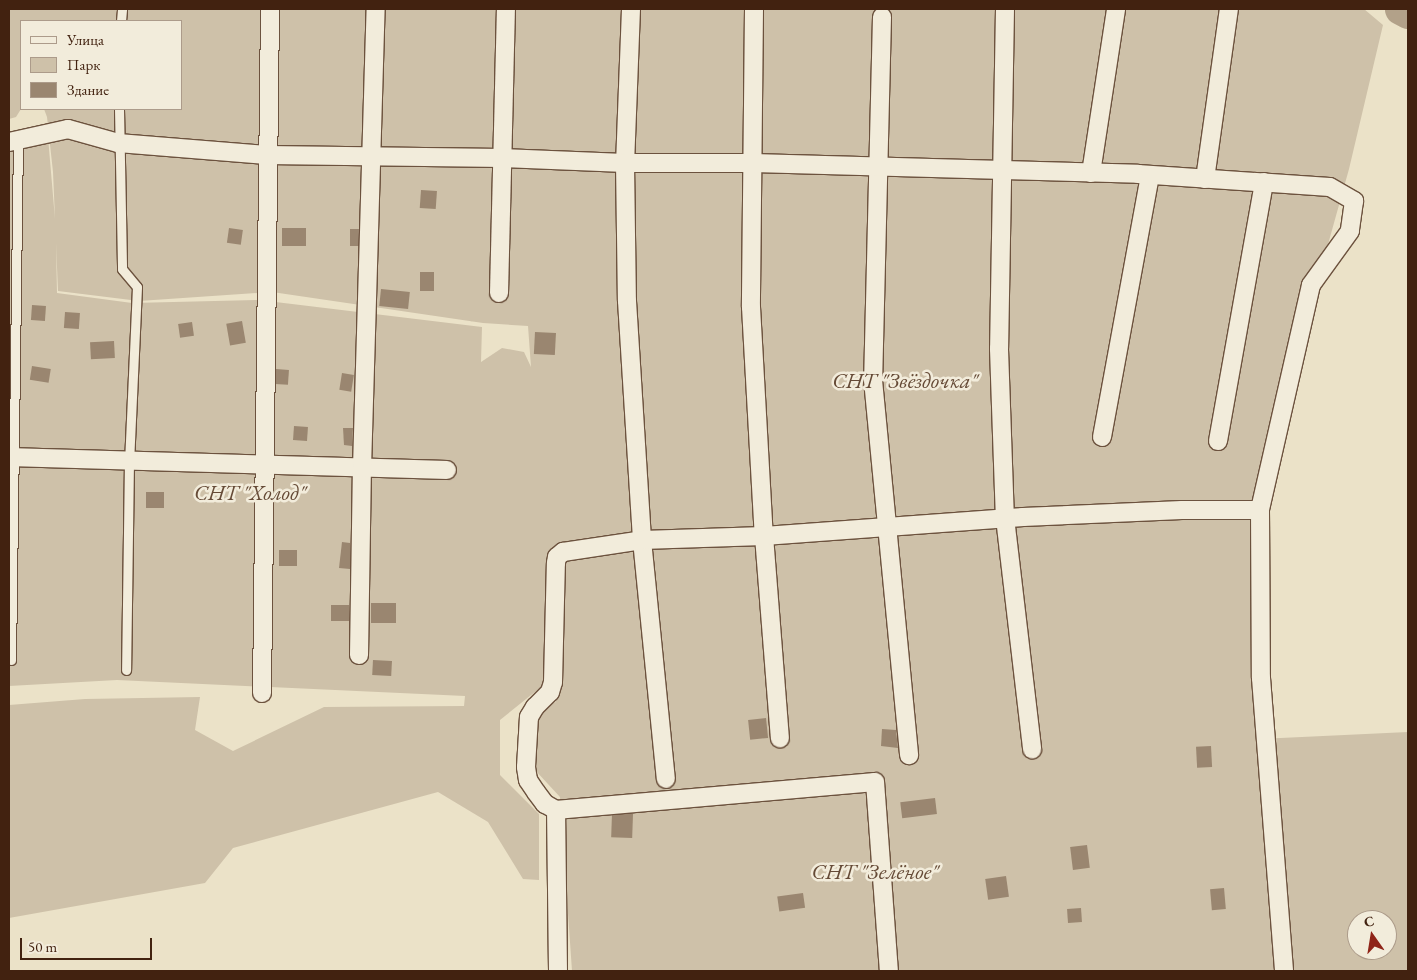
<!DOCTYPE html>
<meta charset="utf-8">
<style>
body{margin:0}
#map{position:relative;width:1417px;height:980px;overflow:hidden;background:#ebe2c8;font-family:"EB Garamond",serif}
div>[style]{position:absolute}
.green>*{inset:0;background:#cec1a9}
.river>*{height:31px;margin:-15.5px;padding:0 15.5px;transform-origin:15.5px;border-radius:15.5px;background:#b2a189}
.building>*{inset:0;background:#9a8670;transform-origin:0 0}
.roads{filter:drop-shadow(1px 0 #6c523e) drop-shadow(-1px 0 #6c523e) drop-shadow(0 1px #6c523e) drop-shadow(0 -1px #6c523e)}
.service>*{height:9px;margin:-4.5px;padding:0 4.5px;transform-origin:4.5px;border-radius:4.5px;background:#f2ecdb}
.minor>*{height:18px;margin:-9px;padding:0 9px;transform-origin:9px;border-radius:9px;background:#f2ecdb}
span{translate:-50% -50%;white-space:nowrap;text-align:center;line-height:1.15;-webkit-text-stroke:5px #f2ecdb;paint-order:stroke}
.park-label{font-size:22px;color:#654a36;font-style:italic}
.frame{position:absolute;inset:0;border:10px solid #422210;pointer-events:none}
.legend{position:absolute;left:20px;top:20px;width:162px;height:90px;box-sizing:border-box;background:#f2ecdb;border:1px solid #ac9b8a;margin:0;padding:6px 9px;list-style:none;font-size:15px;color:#422210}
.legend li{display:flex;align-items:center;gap:10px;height:25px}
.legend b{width:25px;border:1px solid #ac9b8a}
.north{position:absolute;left:1347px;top:910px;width:50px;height:50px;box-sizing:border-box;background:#f2ecdb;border:1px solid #ac9b8a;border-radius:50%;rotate:347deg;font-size:14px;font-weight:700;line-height:20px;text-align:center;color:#422210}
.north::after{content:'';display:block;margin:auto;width:18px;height:22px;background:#8f2418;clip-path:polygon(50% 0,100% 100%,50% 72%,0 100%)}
.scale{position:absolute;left:20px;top:938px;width:132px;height:22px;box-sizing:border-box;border:2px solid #422210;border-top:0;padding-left:6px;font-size:15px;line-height:18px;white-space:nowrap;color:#422210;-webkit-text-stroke:4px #f2ecdb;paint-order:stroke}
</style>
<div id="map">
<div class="green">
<div style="clip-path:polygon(evenodd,9px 9px,1364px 9px,1383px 25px,1349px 169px,1260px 489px,1262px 739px,1408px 732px,1408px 971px,572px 971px,560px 797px,535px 770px,537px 709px,556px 702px,549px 610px,546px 683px,500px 720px,500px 775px,539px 814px,539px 880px,523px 879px,488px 822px,438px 792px,233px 848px,205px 883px,9px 918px,9px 705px,85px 699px,200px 697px,195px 730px,233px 751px,324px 707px,464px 706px,465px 696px,117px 680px,9px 686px,9px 147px,48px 137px,55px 219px,53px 172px,47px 117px,44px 109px,181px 109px,181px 21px,21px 21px,21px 109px,16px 117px,9px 119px,9px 9px,56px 243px,58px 291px,139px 301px,272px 292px,483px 323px,528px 326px,531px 367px,524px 352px,502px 348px,481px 362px,482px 327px,259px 300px,132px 303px,57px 293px,56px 243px,9px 9px,1357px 920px,1387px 920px,1387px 950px,1357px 950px,1357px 920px)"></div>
</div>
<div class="river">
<div style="left:1400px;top:9px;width:9px;rotate:27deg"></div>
</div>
<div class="building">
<div style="left:421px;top:190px;width:16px;height:18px;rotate:4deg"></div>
<div style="left:229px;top:228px;width:14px;height:15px;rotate:8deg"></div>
<div style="left:306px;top:228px;width:18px;height:24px;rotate:90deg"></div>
<div style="left:350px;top:229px;width:9px;height:17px"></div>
<div style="left:420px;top:272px;width:14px;height:19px"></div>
<div style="left:381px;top:289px;width:29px;height:17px;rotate:6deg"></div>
<div style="left:32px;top:305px;width:14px;height:15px;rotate:4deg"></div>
<div style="left:65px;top:312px;width:15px;height:16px;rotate:4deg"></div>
<div style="left:242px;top:321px;width:22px;height:16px;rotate:80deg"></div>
<div style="left:192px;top:322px;width:14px;height:14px;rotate:82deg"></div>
<div style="left:535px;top:332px;width:21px;height:22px;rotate:3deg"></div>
<div style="left:114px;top:341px;width:17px;height:24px;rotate:87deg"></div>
<div style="left:32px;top:366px;width:19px;height:14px;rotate:9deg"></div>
<div style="left:276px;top:369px;width:13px;height:15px;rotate:4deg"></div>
<div style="left:342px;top:373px;width:12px;height:17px;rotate:9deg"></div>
<div style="left:294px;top:426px;width:14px;height:14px;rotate:4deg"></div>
<div style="clip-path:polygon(343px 428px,353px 428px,352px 446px,344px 445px)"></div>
<div style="left:164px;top:492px;width:16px;height:18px;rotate:90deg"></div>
<div style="clip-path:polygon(342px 542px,350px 543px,350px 569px,339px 568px)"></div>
<div style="left:297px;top:550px;width:16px;height:18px;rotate:90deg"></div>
<div style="left:371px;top:603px;width:25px;height:20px"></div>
<div style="left:331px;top:605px;width:18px;height:16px"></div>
<div style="left:373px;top:660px;width:19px;height:15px;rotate:3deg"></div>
<div style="left:766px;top:718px;width:20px;height:18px;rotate:84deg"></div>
<div style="clip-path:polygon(882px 729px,896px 730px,898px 748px,881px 746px)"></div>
<div style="left:1211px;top:746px;width:21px;height:15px;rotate:87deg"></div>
<div style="left:935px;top:798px;width:16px;height:35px;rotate:83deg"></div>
<div style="left:633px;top:814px;width:24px;height:21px;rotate:92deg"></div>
<div style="left:1087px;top:845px;width:23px;height:17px;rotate:83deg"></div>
<div style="left:1006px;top:876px;width:21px;height:21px;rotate:82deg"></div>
<div style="left:1224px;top:888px;width:21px;height:14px;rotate:85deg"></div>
<div style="left:803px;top:893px;width:15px;height:26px;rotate:82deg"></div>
<div style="left:1081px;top:908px;width:14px;height:14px;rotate:86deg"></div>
</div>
<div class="roads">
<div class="service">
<div style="left:121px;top:21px;width:12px;rotate:-85deg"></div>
<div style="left:119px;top:109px;width:160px;rotate:88.9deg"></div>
<div style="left:122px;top:269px;width:23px;rotate:50deg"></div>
<div style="left:137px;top:287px;width:174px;rotate:92.6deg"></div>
<div style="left:129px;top:461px;width:209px;rotate:90.8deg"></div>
<div style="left:11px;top:660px;width:521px;rotate:-89.23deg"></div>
</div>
<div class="minor">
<div style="left:631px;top:9px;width:154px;rotate:92.2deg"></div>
<div style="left:625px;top:163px;width:138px;rotate:89.2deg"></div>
<div style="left:627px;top:301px;width:239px;rotate:86.4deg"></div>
<div style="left:642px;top:540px;width:240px;rotate:84.3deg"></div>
<div style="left:754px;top:9px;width:298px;rotate:90.6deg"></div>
<div style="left:751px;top:307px;width:229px;rotate:86.8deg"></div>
<div style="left:764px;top:536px;width:203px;rotate:85.5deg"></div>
<div style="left:1005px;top:9px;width:340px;rotate:91deg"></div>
<div style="left:999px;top:349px;width:169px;rotate:88deg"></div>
<div style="left:1005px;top:518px;width:233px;rotate:83.3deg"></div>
<div style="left:882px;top:17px;width:363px;rotate:91.4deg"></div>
<div style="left:873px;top:380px;width:377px;rotate:84.5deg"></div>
<div style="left:9px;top:142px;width:60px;rotate:-12.4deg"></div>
<div style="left:68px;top:129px;width:52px;rotate:15.6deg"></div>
<div style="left:118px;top:143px;width:149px;rotate:4.6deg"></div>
<div style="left:267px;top:155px;width:236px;rotate:0.7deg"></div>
<div style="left:503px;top:158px;width:122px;rotate:2.3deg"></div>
<div style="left:625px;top:163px;width:128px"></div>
<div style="left:753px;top:163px;width:385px;rotate:1.6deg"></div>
<div style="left:1138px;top:174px;width:192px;rotate:3.9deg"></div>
<div style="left:1330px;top:187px;width:28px;rotate:30deg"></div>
<div style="left:1354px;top:201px;width:30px;rotate:98deg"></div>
<div style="left:1350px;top:231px;width:67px;rotate:125.8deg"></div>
<div style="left:1311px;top:285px;width:231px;rotate:102.8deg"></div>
<div style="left:1260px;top:510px;width:168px;rotate:89.7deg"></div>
<div style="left:1261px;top:678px;width:294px;rotate:85.5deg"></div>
<div style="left:1091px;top:173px;width:166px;rotate:-81.3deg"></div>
<div style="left:1205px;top:179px;width:172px;rotate:-82deg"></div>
<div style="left:499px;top:293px;width:284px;rotate:-88.6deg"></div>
<div style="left:1102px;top:437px;width:266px;rotate:-79.6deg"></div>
<div style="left:1218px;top:441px;width:263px;rotate:-79.9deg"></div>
<div style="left:9px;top:457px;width:438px;rotate:1.7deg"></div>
<div style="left:359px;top:655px;width:187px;rotate:-89.1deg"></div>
<div style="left:362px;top:468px;width:459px;rotate:-88.3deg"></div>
<div style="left:262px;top:693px;width:684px;rotate:-89.33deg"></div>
<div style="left:556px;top:810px;width:320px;rotate:-5deg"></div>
<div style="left:875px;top:782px;width:190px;rotate:85.8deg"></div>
<div style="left:558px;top:971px;width:161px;rotate:-90.7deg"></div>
<div style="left:556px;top:810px;width:13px;rotate:-151deg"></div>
<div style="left:545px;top:804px;width:15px;rotate:-127deg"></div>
<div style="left:536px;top:792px;width:14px;rotate:-124deg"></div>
<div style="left:528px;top:780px;width:13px;rotate:-99deg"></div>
<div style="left:526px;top:767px;width:50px;rotate:-86.6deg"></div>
<div style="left:529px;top:717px;width:12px;rotate:-59deg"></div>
<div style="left:535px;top:707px;width:21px;rotate:-45deg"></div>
<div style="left:550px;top:692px;width:10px;rotate:-73deg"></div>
<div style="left:553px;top:682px;width:119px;rotate:-88.6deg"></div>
<div style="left:556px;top:563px;width:6px;rotate:-81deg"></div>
<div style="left:557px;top:557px;width:8px;rotate:-40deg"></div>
<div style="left:563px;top:552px;width:80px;rotate:-8.6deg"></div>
<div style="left:642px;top:540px;width:122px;rotate:-1.9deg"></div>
<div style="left:764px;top:536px;width:260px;rotate:-4.2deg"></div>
<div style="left:1023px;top:517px;width:159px;rotate:-2.5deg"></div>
<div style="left:1182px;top:510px;width:78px"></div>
</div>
</div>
<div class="park-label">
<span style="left:905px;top:381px">СНТ "Звёздочка"</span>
<span style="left:250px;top:493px">СНТ "Холод"</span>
<span style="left:875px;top:872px">СНТ "Зелёное"</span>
</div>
<div class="frame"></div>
<ul class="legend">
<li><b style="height:6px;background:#f2ecdb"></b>Улица</li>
<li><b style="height:14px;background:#cec1a9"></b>Парк</li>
<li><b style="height:14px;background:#9a8670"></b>Здание</li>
</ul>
<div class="north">С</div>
<div class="scale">50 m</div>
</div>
